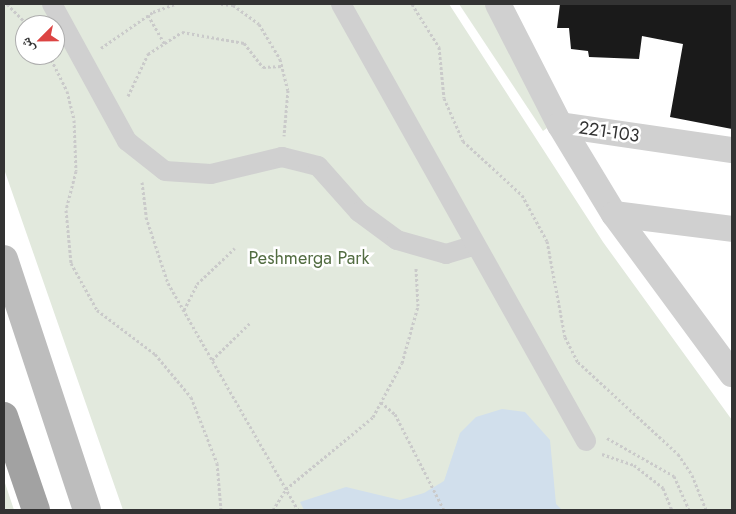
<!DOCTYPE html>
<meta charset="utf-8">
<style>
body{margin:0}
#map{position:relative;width:736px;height:514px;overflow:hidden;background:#fff;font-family:Jost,"Noto Naskh Arabic",sans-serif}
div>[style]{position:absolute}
.green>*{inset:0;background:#e2e9dd}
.water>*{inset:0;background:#d1dfec}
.building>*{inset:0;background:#1a1a1a}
.path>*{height:3px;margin-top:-1.5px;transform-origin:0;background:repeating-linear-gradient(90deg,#cacaca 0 2.5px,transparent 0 5px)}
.pedestrian>*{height:20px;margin:-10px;padding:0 10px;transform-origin:10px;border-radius:10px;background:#d0d0d0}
.minor>*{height:26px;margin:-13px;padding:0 13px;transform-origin:13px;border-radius:13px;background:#d0d0d0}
.secondary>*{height:28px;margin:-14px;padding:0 14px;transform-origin:14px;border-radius:14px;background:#bdbdbd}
.trunk>*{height:28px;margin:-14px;padding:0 14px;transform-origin:14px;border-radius:14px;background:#a2a2a2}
span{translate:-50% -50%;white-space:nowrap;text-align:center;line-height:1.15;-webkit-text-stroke:5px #fff;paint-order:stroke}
.street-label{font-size:18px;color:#333}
.park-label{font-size:18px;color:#536d42}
.frame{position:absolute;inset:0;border:5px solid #333;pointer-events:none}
.north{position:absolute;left:15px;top:15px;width:50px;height:50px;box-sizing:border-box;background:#fff;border:1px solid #adadad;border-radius:50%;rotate:247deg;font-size:14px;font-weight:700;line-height:20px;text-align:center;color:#333}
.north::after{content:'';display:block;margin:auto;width:18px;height:22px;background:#dc4443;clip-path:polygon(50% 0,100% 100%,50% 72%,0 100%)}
</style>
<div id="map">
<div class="green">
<div style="clip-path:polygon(evenodd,4px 4px,449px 4px,603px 242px,732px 420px,732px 510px,123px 510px,4px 169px,4px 4px,25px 25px,55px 25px,55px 55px,25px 55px,25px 25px)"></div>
<div style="clip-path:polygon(459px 4px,485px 4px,551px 125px,543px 131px)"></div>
<div style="clip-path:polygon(4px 480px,14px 510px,4px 510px)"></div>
</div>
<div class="water">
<div style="clip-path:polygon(502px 409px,525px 412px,550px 440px,556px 504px,562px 510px,304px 510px,300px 502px,346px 487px,400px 500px,424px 493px,444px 481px,460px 433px,476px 417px)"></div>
</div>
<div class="building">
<div style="clip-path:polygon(560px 4px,732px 4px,732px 129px,670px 117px,683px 44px,642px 36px,639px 59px,589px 57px,588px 51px,571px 49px,569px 28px,557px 28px)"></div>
</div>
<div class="path">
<div style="left:7px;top:4px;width:30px;rotate:45deg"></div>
<div style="left:221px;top:4px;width:12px;rotate:5deg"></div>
<div style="left:233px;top:5px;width:32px;rotate:36deg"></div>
<div style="left:259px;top:24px;width:41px;rotate:59deg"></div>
<div style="left:280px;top:59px;width:32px;rotate:76deg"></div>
<div style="left:288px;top:90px;width:46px;rotate:95deg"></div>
<div style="left:412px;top:4px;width:51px;rotate:57.9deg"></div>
<div style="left:439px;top:47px;width:51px;rotate:84.4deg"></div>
<div style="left:444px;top:98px;width:47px;rotate:66.2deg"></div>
<div style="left:463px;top:141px;width:80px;rotate:42.5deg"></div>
<div style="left:522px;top:195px;width:52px;rotate:61.5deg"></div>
<div style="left:547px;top:241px;width:98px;rotate:79.4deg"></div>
<div style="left:565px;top:337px;width:28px;rotate:63deg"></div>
<div style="left:578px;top:362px;width:136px;rotate:42.6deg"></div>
<div style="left:678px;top:454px;width:25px;rotate:56deg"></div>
<div style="left:692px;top:475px;width:38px;rotate:68deg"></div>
<div style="left:148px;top:15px;width:34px;rotate:60deg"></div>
<div style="left:101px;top:48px;width:63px;rotate:-34.7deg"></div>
<div style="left:153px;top:12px;width:23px;rotate:-20deg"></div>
<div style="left:49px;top:55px;width:40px;rotate:63.4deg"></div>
<div style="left:67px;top:91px;width:30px;rotate:76deg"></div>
<div style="left:74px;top:120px;width:51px;rotate:87.8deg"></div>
<div style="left:76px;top:171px;width:40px;rotate:104.4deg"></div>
<div style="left:66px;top:210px;width:53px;rotate:84.6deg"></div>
<div style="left:71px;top:263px;width:54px;rotate:61deg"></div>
<div style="left:97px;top:310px;width:73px;rotate:37.2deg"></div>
<div style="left:155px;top:354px;width:56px;rotate:50.1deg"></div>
<div style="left:191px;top:397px;width:71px;rotate:68.5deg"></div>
<div style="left:217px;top:463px;width:47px;rotate:85.1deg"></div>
<div style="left:128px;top:96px;width:47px;rotate:-64.5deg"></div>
<div style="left:148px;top:54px;width:40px;rotate:-32.9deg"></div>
<div style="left:182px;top:32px;width:63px;rotate:10.1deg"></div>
<div style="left:244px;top:43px;width:31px;rotate:52deg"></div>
<div style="left:263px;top:67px;width:19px;rotate:-3deg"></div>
<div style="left:142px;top:182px;width:35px;rotate:83deg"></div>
<div style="left:146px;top:217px;width:70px;rotate:71.6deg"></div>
<div style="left:168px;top:283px;width:262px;rotate:60.2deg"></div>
<div style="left:184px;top:310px;width:29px;rotate:-63deg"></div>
<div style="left:197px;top:284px;width:52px;rotate:-43.5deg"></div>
<div style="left:212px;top:360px;width:54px;rotate:-44.3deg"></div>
<div style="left:381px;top:402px;width:18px;rotate:41deg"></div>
<div style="left:395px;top:414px;width:108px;rotate:63deg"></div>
<div style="left:607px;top:438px;width:77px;rotate:29.6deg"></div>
<div style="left:674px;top:476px;width:37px;rotate:66deg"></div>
<div style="left:602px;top:454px;width:34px;rotate:19deg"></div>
<div style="left:634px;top:465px;width:37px;rotate:38deg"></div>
<div style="left:663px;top:488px;width:24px;rotate:68deg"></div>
<div style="left:273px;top:510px;width:25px;rotate:-58deg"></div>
<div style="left:286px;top:489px;width:113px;rotate:-39.6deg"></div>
<div style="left:373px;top:417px;width:61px;rotate:-61.8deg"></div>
<div style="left:402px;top:363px;width:59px;rotate:-74.3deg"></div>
<div style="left:418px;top:306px;width:38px;rotate:-93deg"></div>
</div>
<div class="pedestrian">
<div style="left:52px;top:4px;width:156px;rotate:61.3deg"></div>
<div style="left:127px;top:141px;width:48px;rotate:38.3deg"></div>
<div style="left:165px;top:171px;width:46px;rotate:3.7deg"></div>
<div style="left:211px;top:174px;width:73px;rotate:-13.5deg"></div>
<div style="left:282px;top:157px;width:37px;rotate:14deg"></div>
<div style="left:318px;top:166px;width:62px;rotate:48.3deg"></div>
<div style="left:359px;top:212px;width:47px;rotate:36.4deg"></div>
<div style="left:397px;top:240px;width:51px;rotate:15.9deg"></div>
<div style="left:446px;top:254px;width:28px;rotate:-17deg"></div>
<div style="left:341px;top:4px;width:501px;rotate:60.72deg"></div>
</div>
<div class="minor">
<div style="left:498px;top:4px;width:136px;rotate:62.9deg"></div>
<div style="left:560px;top:125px;width:174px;rotate:8.3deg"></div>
<div style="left:560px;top:125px;width:104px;rotate:58.8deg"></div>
<div style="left:614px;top:214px;width:199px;rotate:53.6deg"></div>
<div style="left:614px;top:214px;width:119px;rotate:7.2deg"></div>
</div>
<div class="secondary">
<div style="left:4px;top:259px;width:264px;rotate:71.7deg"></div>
</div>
<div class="trunk">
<div style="left:4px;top:416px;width:99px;rotate:71.2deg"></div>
</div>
<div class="street-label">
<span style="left:609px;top:132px;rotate:8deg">221-103</span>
</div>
<div class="park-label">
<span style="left:309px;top:258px">Peshmerga Park</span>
</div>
<div class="frame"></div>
<div class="north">ش</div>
</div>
